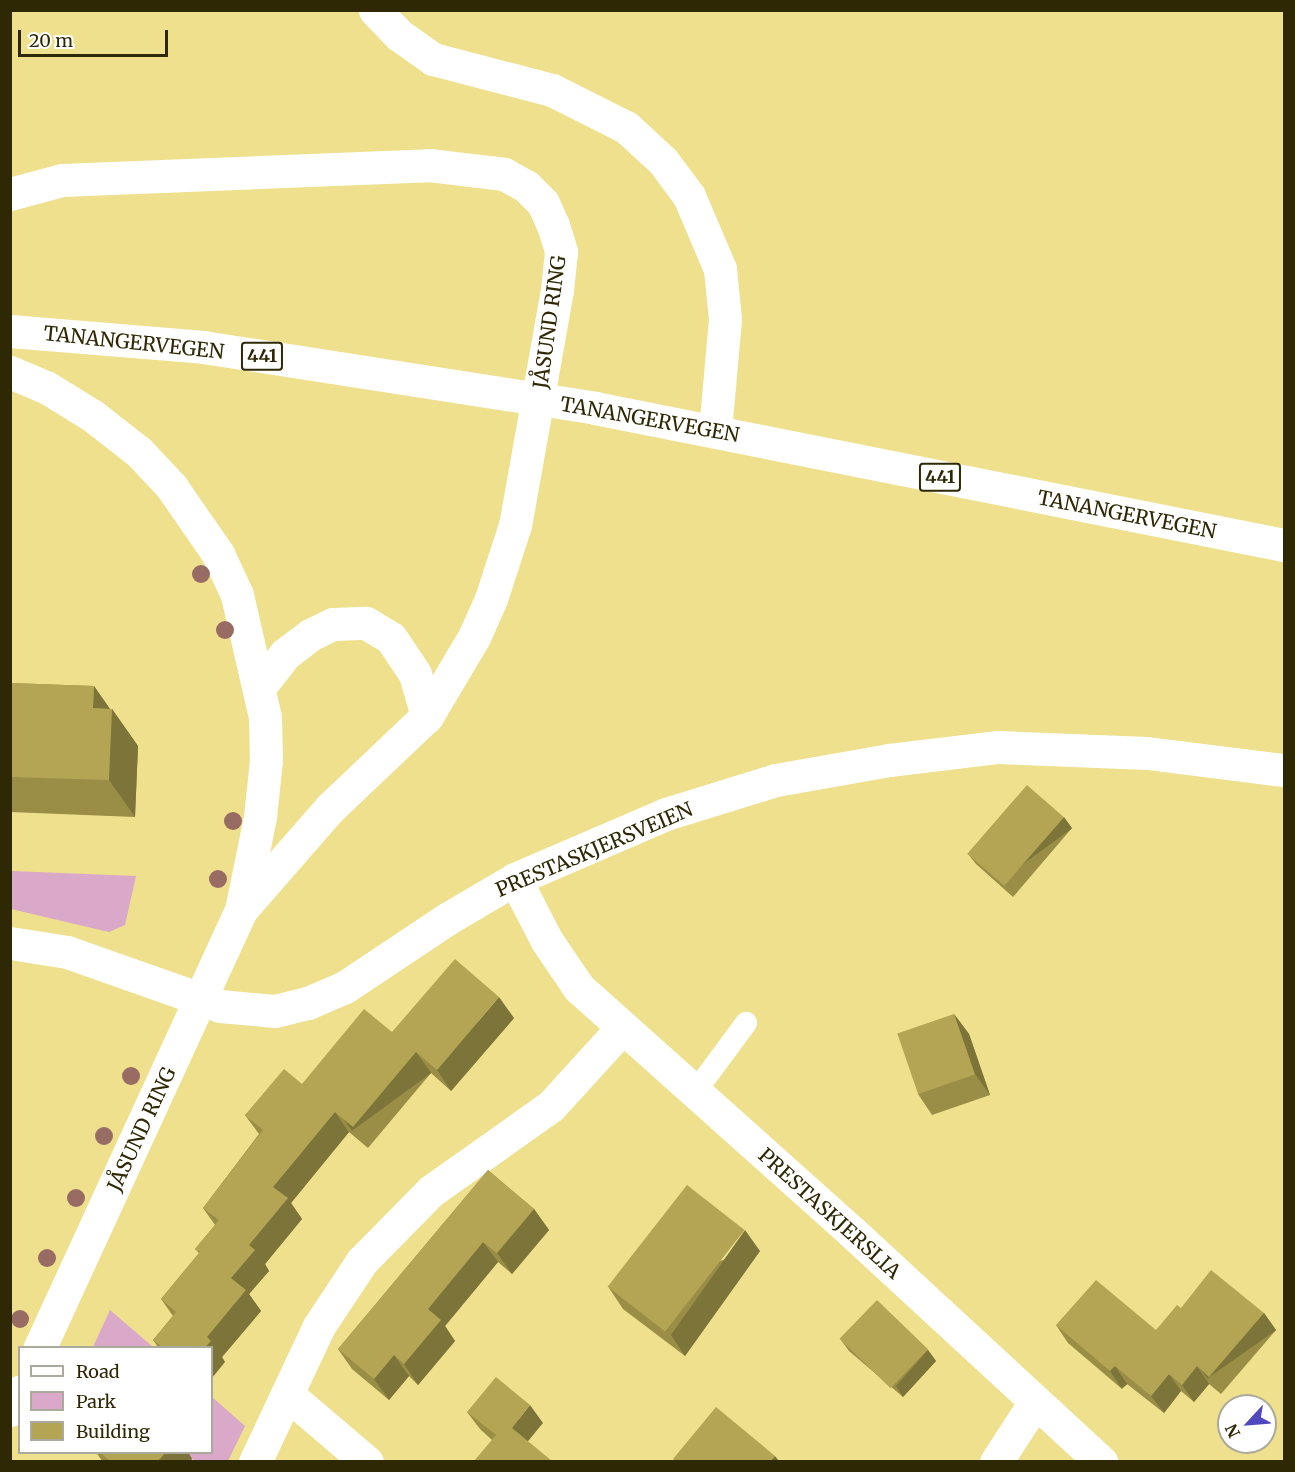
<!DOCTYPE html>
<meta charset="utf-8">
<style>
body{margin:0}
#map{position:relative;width:1295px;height:1472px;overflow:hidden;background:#eee08d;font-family:Merriweather,serif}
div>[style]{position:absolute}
.green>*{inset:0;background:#daa8c9}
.lane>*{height:22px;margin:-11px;padding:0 11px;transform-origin:11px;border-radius:11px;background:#fff}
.street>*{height:33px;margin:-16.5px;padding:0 16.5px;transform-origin:16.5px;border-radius:16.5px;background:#fff}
.secondary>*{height:33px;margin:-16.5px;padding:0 16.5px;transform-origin:16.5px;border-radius:16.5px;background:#fff}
.primary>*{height:33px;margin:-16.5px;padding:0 16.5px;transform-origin:16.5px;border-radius:16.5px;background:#fff}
.trees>*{width:18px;height:18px;margin:-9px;border-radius:50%;background:#986c63}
.wall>*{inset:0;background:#9a8e47}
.shaded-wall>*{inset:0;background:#7d743a;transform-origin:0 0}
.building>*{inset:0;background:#b3a553;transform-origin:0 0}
span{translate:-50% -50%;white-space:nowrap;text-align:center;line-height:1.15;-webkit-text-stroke:4.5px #fff;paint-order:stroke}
.shield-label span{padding:2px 4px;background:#fff;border:2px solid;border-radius:4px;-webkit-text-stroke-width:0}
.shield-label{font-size:18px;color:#2e2804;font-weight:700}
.street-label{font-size:20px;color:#2e2804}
.frame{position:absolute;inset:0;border:12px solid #2e2804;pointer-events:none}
.legend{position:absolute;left:18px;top:1346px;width:195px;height:108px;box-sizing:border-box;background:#fff;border:2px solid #aba99b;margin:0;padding:8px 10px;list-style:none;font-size:18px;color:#2e2804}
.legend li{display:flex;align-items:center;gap:12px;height:30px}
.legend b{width:30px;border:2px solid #aba99b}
.north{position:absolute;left:1217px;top:1394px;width:60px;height:60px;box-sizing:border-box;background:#fff;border:2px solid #aba99b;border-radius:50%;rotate:244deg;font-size:16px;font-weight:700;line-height:24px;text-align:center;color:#2e2804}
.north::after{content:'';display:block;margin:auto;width:21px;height:27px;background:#4f48bf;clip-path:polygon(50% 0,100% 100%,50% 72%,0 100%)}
.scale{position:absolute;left:18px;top:30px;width:150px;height:27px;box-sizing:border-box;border:3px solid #2e2804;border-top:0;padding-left:8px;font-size:18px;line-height:21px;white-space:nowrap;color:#2e2804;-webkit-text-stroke:4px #fff;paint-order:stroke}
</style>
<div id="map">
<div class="green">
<div style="clip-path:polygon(11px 871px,136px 876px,125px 925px,109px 932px,11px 909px)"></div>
<div style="clip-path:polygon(110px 1310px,153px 1347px,93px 1347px)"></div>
<div style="clip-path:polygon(212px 1397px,245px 1426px,228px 1461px,195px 1461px,184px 1453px,212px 1452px)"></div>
</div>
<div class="lane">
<div style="left:695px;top:1092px;width:86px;rotate:-53.5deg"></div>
</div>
<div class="street">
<div style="left:375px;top:10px;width:35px;rotate:46deg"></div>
<div style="left:399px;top:35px;width:42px;rotate:35.2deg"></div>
<div style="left:433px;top:59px;width:123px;rotate:14.6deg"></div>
<div style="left:552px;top:90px;width:83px;rotate:26.6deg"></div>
<div style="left:626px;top:127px;width:50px;rotate:42.6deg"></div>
<div style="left:663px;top:161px;width:44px;rotate:53.4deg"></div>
<div style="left:689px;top:196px;width:79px;rotate:67deg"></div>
<div style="left:720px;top:269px;width:50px;rotate:84.3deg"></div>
<div style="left:725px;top:319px;width:111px;rotate:95.1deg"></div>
<div style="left:515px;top:879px;width:70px;rotate:62.7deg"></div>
<div style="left:547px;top:941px;width:57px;rotate:55.8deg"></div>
<div style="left:579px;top:988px;width:368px;rotate:41.8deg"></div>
<div style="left:853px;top:1233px;width:338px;rotate:42.7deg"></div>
<div style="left:10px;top:943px;width:58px;rotate:9deg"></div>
<div style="left:67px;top:952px;width:162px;rotate:19.4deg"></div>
<div style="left:220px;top:1006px;width:55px;rotate:5.2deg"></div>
<div style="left:275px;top:1011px;width:34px;rotate:-14deg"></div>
<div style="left:308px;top:1003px;width:40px;rotate:-23.4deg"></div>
<div style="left:345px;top:987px;width:123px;rotate:-33.7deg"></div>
<div style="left:447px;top:919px;width:79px;rotate:-30.5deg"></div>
<div style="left:515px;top:879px;width:164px;rotate:-23.3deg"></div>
<div style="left:666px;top:814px;width:115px;rotate:-17.2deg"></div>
<div style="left:776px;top:780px;width:115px;rotate:-10deg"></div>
<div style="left:889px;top:760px;width:110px;rotate:-6.8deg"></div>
<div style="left:998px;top:747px;width:149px;rotate:2.3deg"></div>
<div style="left:1147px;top:753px;width:138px;rotate:7.1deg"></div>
<div style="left:287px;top:1394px;width:105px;rotate:40.4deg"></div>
<div style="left:255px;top:1462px;width:150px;rotate:-64.8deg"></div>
<div style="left:319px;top:1326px;width:78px;rotate:-56.5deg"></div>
<div style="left:362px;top:1261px;width:98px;rotate:-45.4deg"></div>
<div style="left:431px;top:1191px;width:147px;rotate:-35.3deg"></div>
<div style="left:551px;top:1106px;width:104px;rotate:-47.7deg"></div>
<div style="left:996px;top:1462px;width:72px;rotate:-57deg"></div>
</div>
<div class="secondary">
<div style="left:10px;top:194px;width:54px;rotate:-15.1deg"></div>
<div style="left:62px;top:180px;width:367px;rotate:-2.3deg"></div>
<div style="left:429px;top:165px;width:76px;rotate:6.8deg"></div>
<div style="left:504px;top:174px;width:25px;rotate:29deg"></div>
<div style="left:526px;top:186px;width:24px;rotate:45deg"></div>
<div style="left:543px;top:203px;width:24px;rotate:66deg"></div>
<div style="left:553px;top:225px;width:28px;rotate:73deg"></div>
<div style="left:561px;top:252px;width:38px;rotate:96deg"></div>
<div style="left:557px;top:290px;width:239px;rotate:100.1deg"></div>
<div style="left:515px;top:525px;width:78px;rotate:108deg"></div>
<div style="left:491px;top:599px;width:42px;rotate:114.1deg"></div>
<div style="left:474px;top:637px;width:92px;rotate:120.7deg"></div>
<div style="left:427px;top:716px;width:134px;rotate:136.5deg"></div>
<div style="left:330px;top:808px;width:135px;rotate:131.1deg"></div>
<div style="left:10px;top:372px;width:39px;rotate:23deg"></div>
<div style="left:46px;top:387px;width:55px;rotate:31.7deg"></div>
<div style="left:93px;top:416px;width:58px;rotate:38deg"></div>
<div style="left:139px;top:452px;width:47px;rotate:46.7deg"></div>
<div style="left:171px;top:486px;width:83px;rotate:55.3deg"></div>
<div style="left:218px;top:554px;width:45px;rotate:65.1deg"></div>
<div style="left:237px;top:595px;width:125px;rotate:77.1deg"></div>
<div style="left:265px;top:717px;width:43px;rotate:88.7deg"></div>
<div style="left:266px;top:760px;width:57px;rotate:96deg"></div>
<div style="left:260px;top:817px;width:95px;rotate:101.5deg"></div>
<div style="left:241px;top:910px;width:482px;rotate:114.7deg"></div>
<div style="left:261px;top:685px;width:39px;rotate:-52deg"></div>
<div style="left:285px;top:654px;width:31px;rotate:-37deg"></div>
<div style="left:310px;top:635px;width:25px;rotate:-26deg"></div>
<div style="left:333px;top:624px;width:33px;rotate:-2deg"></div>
<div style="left:366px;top:623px;width:29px;rotate:31deg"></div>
<div style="left:391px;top:638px;width:43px;rotate:56.3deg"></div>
<div style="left:415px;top:674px;width:44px;rotate:74.1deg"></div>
<div style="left:10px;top:1410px;width:21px;rotate:-62deg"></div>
</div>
<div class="primary">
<div style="left:10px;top:331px;width:194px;rotate:4.7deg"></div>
<div style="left:203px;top:347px;width:397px;rotate:8.8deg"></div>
<div style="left:595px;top:408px;width:702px;rotate:11.25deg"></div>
</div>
<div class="trees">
<div style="left:201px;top:574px"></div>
<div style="left:225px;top:630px"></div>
<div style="left:233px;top:821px"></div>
<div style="left:218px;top:879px"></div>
<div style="left:131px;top:1076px"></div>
<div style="left:104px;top:1136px"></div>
<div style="left:76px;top:1198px"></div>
<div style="left:47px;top:1258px"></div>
<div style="left:20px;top:1319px"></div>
</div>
<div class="wall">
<div style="clip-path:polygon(10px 683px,94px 686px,110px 709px,112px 709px,138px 746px,135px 817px,10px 812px)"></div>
<div style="clip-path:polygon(1072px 828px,1013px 897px,976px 864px,968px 854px)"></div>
<div style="clip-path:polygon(954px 1014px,969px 1034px,990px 1095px,932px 1115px,918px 1094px)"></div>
<div style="clip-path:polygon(514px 1018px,451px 1091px,431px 1073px,368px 1148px,349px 1132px,291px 1203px,302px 1219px,265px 1264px,269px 1271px,249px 1294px,261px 1311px,222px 1357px,225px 1362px,212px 1347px,158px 1347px,153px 1340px,173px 1316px,161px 1299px,199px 1253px,195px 1249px,215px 1225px,203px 1208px,259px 1134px,245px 1115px,302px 1084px,392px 1032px)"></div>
<div style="clip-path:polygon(488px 1170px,534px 1209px,549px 1230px,512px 1274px,498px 1262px,445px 1326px,455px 1341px,418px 1385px,409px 1376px,389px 1400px,352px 1369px,338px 1349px)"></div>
<div style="clip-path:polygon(760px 1251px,685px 1356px,623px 1309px,609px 1288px)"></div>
<div style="clip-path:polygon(1181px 1308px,1264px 1313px,1276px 1330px,1221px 1394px,1209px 1384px,1194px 1402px,1181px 1391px,1164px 1413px,1127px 1384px,1122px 1389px,1068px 1343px,1056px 1325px,1156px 1330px)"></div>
<div style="clip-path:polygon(841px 1340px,928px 1350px,936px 1361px,903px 1397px,849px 1351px)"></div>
<div style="clip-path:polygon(467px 1412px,543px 1423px,492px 1440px,480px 1429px)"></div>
<div style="clip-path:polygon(96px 1452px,188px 1452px,192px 1459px,190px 1461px,102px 1461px)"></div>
</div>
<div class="shaded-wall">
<div style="clip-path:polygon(94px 686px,112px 712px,112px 709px,138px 746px,135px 817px,109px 780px,93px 708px)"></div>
<div style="left:1064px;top:817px;width:14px;height:91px;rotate:54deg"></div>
<div style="clip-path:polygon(499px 997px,514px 1018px,451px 1091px,437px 1070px)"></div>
<div style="clip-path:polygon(954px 1014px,969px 1034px,990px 1095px,975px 1074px)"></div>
<div style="left:416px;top:1052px;width:26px;height:98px;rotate:54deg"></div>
<div style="clip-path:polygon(335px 1112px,349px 1132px,291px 1203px,302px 1219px,265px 1264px,269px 1271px,249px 1294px,261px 1311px,222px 1357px,225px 1362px,212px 1378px,212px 1347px,205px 1347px,207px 1337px,231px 1278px,249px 1245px,273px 1187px)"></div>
<div style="clip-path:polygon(534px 1209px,549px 1230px,512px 1274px,497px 1253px)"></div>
<div style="clip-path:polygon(745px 1230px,760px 1251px,685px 1356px,671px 1335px)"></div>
<div style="clip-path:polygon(483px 1242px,498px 1262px,445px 1326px,455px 1341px,418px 1385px,404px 1364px,428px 1309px)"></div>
<div style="left:1264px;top:1313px;width:21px;height:84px;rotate:55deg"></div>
<div style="clip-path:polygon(928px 1350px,936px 1361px,903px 1397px,896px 1386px)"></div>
<div style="clip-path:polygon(394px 1355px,409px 1376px,389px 1400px,374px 1379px)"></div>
<div style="left:1115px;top:1366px;width:22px;height:7px;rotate:56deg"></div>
<div style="clip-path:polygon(1197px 1366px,1209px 1384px,1194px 1402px,1182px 1385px)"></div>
<div style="clip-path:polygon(1169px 1374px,1181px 1391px,1164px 1413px,1151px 1396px)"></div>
<div style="clip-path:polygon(530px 1405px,543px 1423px,524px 1446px,512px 1428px)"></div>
<div style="clip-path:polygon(166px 1452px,188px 1452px,192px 1459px,190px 1461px,158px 1461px)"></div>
<div style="clip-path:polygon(775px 1456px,779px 1461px,770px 1461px)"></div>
</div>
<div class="building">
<div style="clip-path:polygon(10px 683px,94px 686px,93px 708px,112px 709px,109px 780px,10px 777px)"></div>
<div style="left:1027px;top:785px;width:49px;height:91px;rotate:41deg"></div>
<div style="clip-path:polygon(455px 959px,499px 997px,437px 1070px,416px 1052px,353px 1127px,335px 1112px,273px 1187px,288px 1198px,249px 1245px,255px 1250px,231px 1278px,246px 1290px,207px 1337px,211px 1341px,205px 1347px,162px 1347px,153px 1340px,176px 1312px,161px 1299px,200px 1252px,195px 1249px,219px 1220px,203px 1208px,263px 1130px,245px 1115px,284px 1069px,302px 1084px,364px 1009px,392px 1032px)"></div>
<div style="left:954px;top:1014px;width:64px;height:60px;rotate:71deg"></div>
<div style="clip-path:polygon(488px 1170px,534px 1209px,497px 1253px,483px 1242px,428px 1309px,441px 1320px,404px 1364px,394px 1355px,374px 1379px,338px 1349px)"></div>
<div style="left:687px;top:1185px;width:73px;height:129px;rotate:38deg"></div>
<div style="clip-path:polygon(1211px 1270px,1264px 1313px,1209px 1377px,1197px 1366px,1182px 1385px,1169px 1374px,1151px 1396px,1115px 1366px,1110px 1371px,1056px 1325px,1096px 1280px,1156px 1330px,1177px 1305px,1181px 1308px)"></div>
<div style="left:877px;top:1300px;width:71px;height:54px;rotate:44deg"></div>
<div style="clip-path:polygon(496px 1377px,530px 1405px,512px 1428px,552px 1461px,474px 1461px,496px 1435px,467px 1412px)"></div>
<div style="clip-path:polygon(716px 1407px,775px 1456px,770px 1461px,675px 1461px,673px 1459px)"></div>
<div style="clip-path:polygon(99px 1452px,166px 1452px,158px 1461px,108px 1461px,109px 1460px)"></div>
</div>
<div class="shield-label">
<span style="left:262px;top:356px">441</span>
<span style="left:940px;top:477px">441</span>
</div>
<div class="street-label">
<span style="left:549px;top:322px;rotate:-82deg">JÅSUND RING</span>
<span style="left:134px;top:342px;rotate:6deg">TANANGERVEGEN</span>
<span style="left:650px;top:419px;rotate:10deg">TANANGERVEGEN</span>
<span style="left:1127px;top:514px;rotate:11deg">TANANGERVEGEN</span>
<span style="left:594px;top:849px;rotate:-23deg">PRESTASKJERSVEIEN</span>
<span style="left:141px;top:1129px;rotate:-65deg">JÅSUND RING</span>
<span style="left:830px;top:1213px;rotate:42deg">PRESTASKJERSLIA</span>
</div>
<div class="frame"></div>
<ul class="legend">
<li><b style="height:8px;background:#fff"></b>Road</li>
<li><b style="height:16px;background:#daa8c9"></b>Park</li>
<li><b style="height:16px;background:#b3a553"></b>Building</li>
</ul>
<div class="north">N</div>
<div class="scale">20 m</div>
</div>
